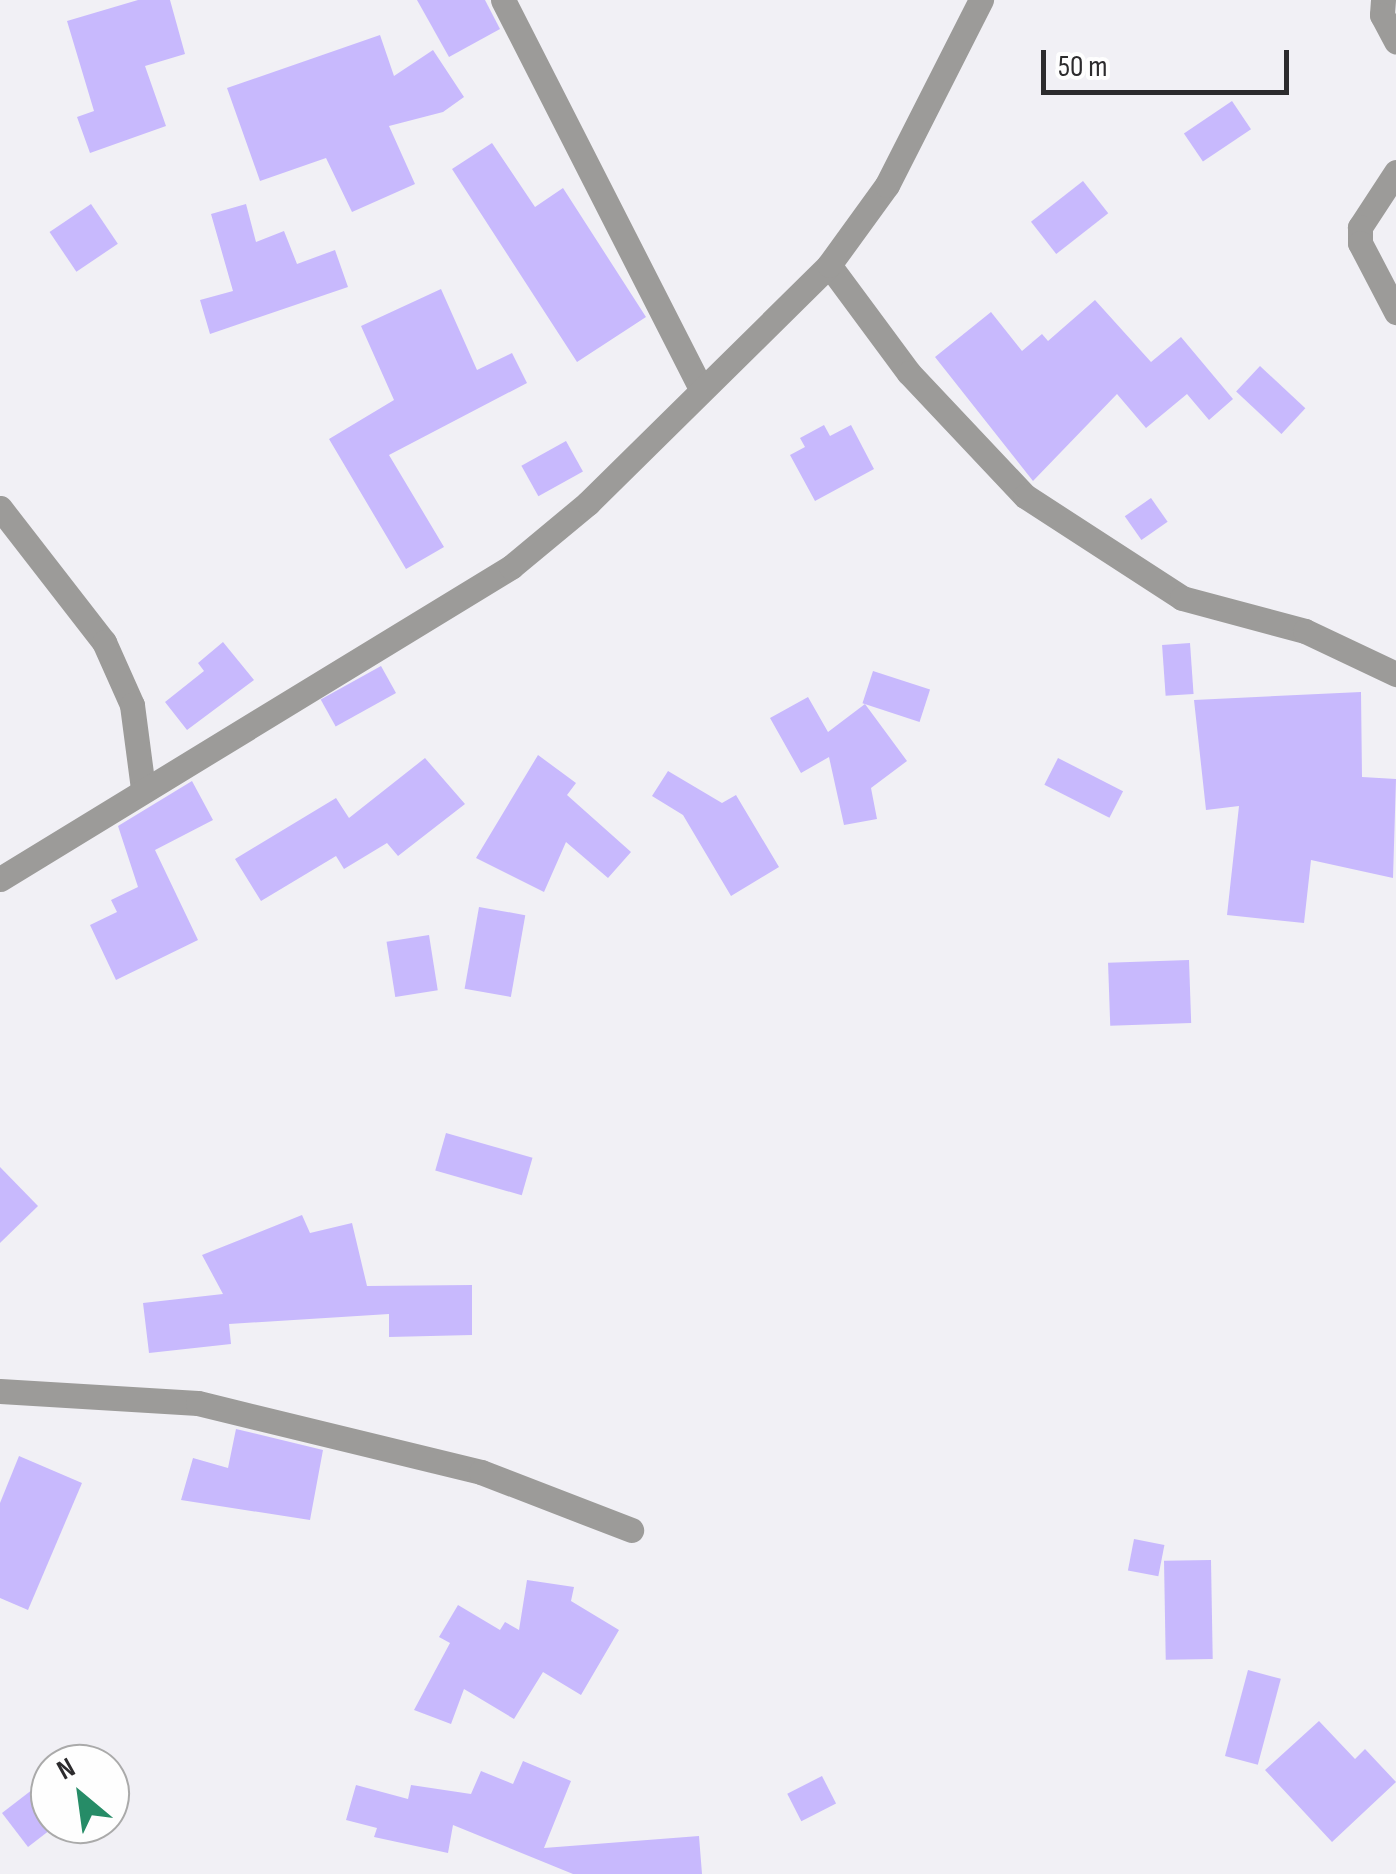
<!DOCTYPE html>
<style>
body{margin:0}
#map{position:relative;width:1396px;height:1874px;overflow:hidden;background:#f1f0f5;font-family:"Sofia Sans Condensed",sans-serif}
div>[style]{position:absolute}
.building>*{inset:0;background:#c8b9fd;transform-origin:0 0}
.minor>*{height:25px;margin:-12.5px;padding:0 12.5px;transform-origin:12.5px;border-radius:12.5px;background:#9c9b99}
span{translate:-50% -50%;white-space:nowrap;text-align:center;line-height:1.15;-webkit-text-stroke:9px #fefefe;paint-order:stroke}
.north{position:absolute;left:30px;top:1744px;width:100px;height:100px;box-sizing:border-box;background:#fefefe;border:2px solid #aaa;border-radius:50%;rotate:331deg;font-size:28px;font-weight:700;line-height:40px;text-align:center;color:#2c2b2d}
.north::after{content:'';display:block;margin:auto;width:35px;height:45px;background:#268c67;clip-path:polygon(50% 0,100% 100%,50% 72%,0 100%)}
.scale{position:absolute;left:1041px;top:50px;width:248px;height:45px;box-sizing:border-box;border:5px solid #2c2b2d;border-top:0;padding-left:12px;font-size:30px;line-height:35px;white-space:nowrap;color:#2c2b2d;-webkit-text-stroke:8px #fefefe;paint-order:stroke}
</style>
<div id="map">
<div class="building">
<div style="clip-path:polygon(138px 0,170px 0,185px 54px,145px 66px,166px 126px,90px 153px,77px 117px,94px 111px,67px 21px)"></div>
<div style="clip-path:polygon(417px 0,485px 0,500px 29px,449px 57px)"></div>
<div style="clip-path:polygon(380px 35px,394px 76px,433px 50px,464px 97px,443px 112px,389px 126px,415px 184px,352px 212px,326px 158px,260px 181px,227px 88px)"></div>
<div style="left:1232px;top:101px;width:34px;height:58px;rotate:56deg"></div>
<div style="clip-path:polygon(492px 143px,535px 207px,563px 188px,646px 317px,577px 362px,452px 169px)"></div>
<div style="left:1083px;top:181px;width:41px;height:66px;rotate:52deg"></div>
<div style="left:91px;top:204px;width:48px;height:50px;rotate:56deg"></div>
<div style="clip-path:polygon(246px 204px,256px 242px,284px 231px,297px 264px,335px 250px,348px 287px,210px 334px,200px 300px,233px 291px,211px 214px)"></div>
<div style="clip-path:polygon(441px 289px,477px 370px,512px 353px,527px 383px,389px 455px,444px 547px,406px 569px,329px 439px,394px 400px,361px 326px)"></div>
<div style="clip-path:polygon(1095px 300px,1151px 362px,1181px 337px,1233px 399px,1209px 420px,1187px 394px,1146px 428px,1117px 394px,1033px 481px,935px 357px,991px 312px,1022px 351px,1042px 334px,1048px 341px)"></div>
<div style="left:1260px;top:366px;width:62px;height:35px;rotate:43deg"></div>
<div style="clip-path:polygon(824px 425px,830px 436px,851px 425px,874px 469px,815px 501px,790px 455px,805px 447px,800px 438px)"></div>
<div style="left:566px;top:441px;width:35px;height:51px;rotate:61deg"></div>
<div style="left:1151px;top:498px;width:29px;height:32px;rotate:55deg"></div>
<div style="clip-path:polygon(223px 642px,254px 680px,187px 730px,165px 702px,204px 671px,198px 663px)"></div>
<div style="left:1190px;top:643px;width:51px;height:28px;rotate:86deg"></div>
<div style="left:381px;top:666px;width:31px;height:69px;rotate:61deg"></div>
<div style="left:873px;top:671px;width:60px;height:34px;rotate:18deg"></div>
<div style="clip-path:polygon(1361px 692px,1362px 777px,1396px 779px,1393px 878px,1311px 860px,1304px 923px,1227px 915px,1239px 806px,1206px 810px,1194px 700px)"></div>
<div style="clip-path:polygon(808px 697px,828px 732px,865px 704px,907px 761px,871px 788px,877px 819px,844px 825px,829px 757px,801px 773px,770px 718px)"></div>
<div style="clip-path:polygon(538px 755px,576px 783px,567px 795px,631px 852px,608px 878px,566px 842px,544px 892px,476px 858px)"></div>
<div style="clip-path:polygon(425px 758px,465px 804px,398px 856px,387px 843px,344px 869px,336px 856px,261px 901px,235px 859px,336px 798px,349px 818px)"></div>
<div style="left:1058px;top:758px;width:73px;height:30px;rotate:27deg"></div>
<div style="clip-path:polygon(668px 771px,722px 803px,736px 795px,779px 867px,731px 896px,683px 815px,652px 796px)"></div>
<div style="clip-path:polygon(192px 781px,213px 820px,155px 850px,198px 940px,116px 980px,90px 925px,117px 912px,111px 900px,138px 887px,118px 826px)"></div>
<div style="left:479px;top:907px;width:47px;height:83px;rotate:10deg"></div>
<div style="left:429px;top:935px;width:56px;height:43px;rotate:81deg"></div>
<div style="left:1189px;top:960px;width:63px;height:81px;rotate:88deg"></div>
<div style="left:446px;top:1133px;width:90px;height:39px;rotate:16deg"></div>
<div style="clip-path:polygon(0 1167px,38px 1206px,0 1243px)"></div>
<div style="clip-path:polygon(302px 1215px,310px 1233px,352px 1223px,367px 1286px,472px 1285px,472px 1335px,389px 1337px,389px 1314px,229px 1324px,231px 1344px,149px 1353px,143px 1303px,223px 1294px,202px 1255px)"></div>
<div style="clip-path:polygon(236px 1429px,323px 1450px,310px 1520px,181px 1500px,193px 1458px,228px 1468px)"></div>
<div style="clip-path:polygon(19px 1456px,82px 1483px,28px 1610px,0 1598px,0 1503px)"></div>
<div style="left:1134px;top:1539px;width:31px;height:32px;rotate:11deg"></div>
<div style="left:1211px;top:1560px;width:99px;height:47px;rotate:89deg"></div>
<div style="clip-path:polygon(527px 1580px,574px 1587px,571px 1601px,619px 1630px,581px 1695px,543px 1672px,514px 1719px,464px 1689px,451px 1724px,414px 1710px,450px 1643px,439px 1637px,458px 1605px,500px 1630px,505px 1622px,519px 1630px)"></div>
<div style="left:1248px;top:1670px;width:34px;height:89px;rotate:15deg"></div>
<div style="clip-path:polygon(1319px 1721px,1355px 1759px,1365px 1749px,1396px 1782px,1332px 1842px,1265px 1770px)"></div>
<div style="clip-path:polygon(523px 1761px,571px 1781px,544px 1848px,699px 1836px,702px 1874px,573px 1874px,453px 1825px,448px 1853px,374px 1837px,377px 1828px,346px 1820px,356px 1785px,408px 1799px,411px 1785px,471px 1794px,481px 1771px,513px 1784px)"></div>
<div style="clip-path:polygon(50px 1776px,50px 1830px,28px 1847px,2px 1813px)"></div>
<div style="left:822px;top:1776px;width:31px;height:39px;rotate:63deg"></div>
</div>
<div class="minor">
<div style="left:503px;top:0;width:436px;rotate:63deg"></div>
<div style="left:1383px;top:0;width:15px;rotate:94deg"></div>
<div style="left:1382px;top:15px;width:30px;rotate:62deg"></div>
<div style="left:1396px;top:172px;width:66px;rotate:123.2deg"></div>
<div style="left:1360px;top:227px;width:16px;rotate:90deg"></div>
<div style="left:1360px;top:243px;width:78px;rotate:62.4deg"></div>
<div style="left:829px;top:265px;width:134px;rotate:53.5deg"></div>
<div style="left:909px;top:373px;width:169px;rotate:46.7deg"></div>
<div style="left:1025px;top:496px;width:187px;rotate:33deg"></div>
<div style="left:1182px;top:598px;width:127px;rotate:15deg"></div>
<div style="left:1305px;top:631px;width:101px;rotate:25.3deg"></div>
<div style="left:0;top:508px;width:170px;rotate:52.2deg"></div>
<div style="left:104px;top:642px;width:69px;rotate:66deg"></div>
<div style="left:132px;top:705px;width:84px;rotate:82.5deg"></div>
<div style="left:0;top:879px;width:599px;rotate:-31.41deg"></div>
<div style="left:511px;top:567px;width:100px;rotate:-39.7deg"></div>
<div style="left:588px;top:503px;width:339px;rotate:-44.6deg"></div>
<div style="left:829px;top:265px;width:99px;rotate:-54.1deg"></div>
<div style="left:887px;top:185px;width:208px;rotate:-63.1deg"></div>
<div style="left:0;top:1391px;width:198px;rotate:3.5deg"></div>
<div style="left:198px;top:1403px;width:291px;rotate:13.7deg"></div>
<div style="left:481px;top:1472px;width:161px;rotate:21.1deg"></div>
</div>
<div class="north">N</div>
<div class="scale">50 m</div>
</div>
